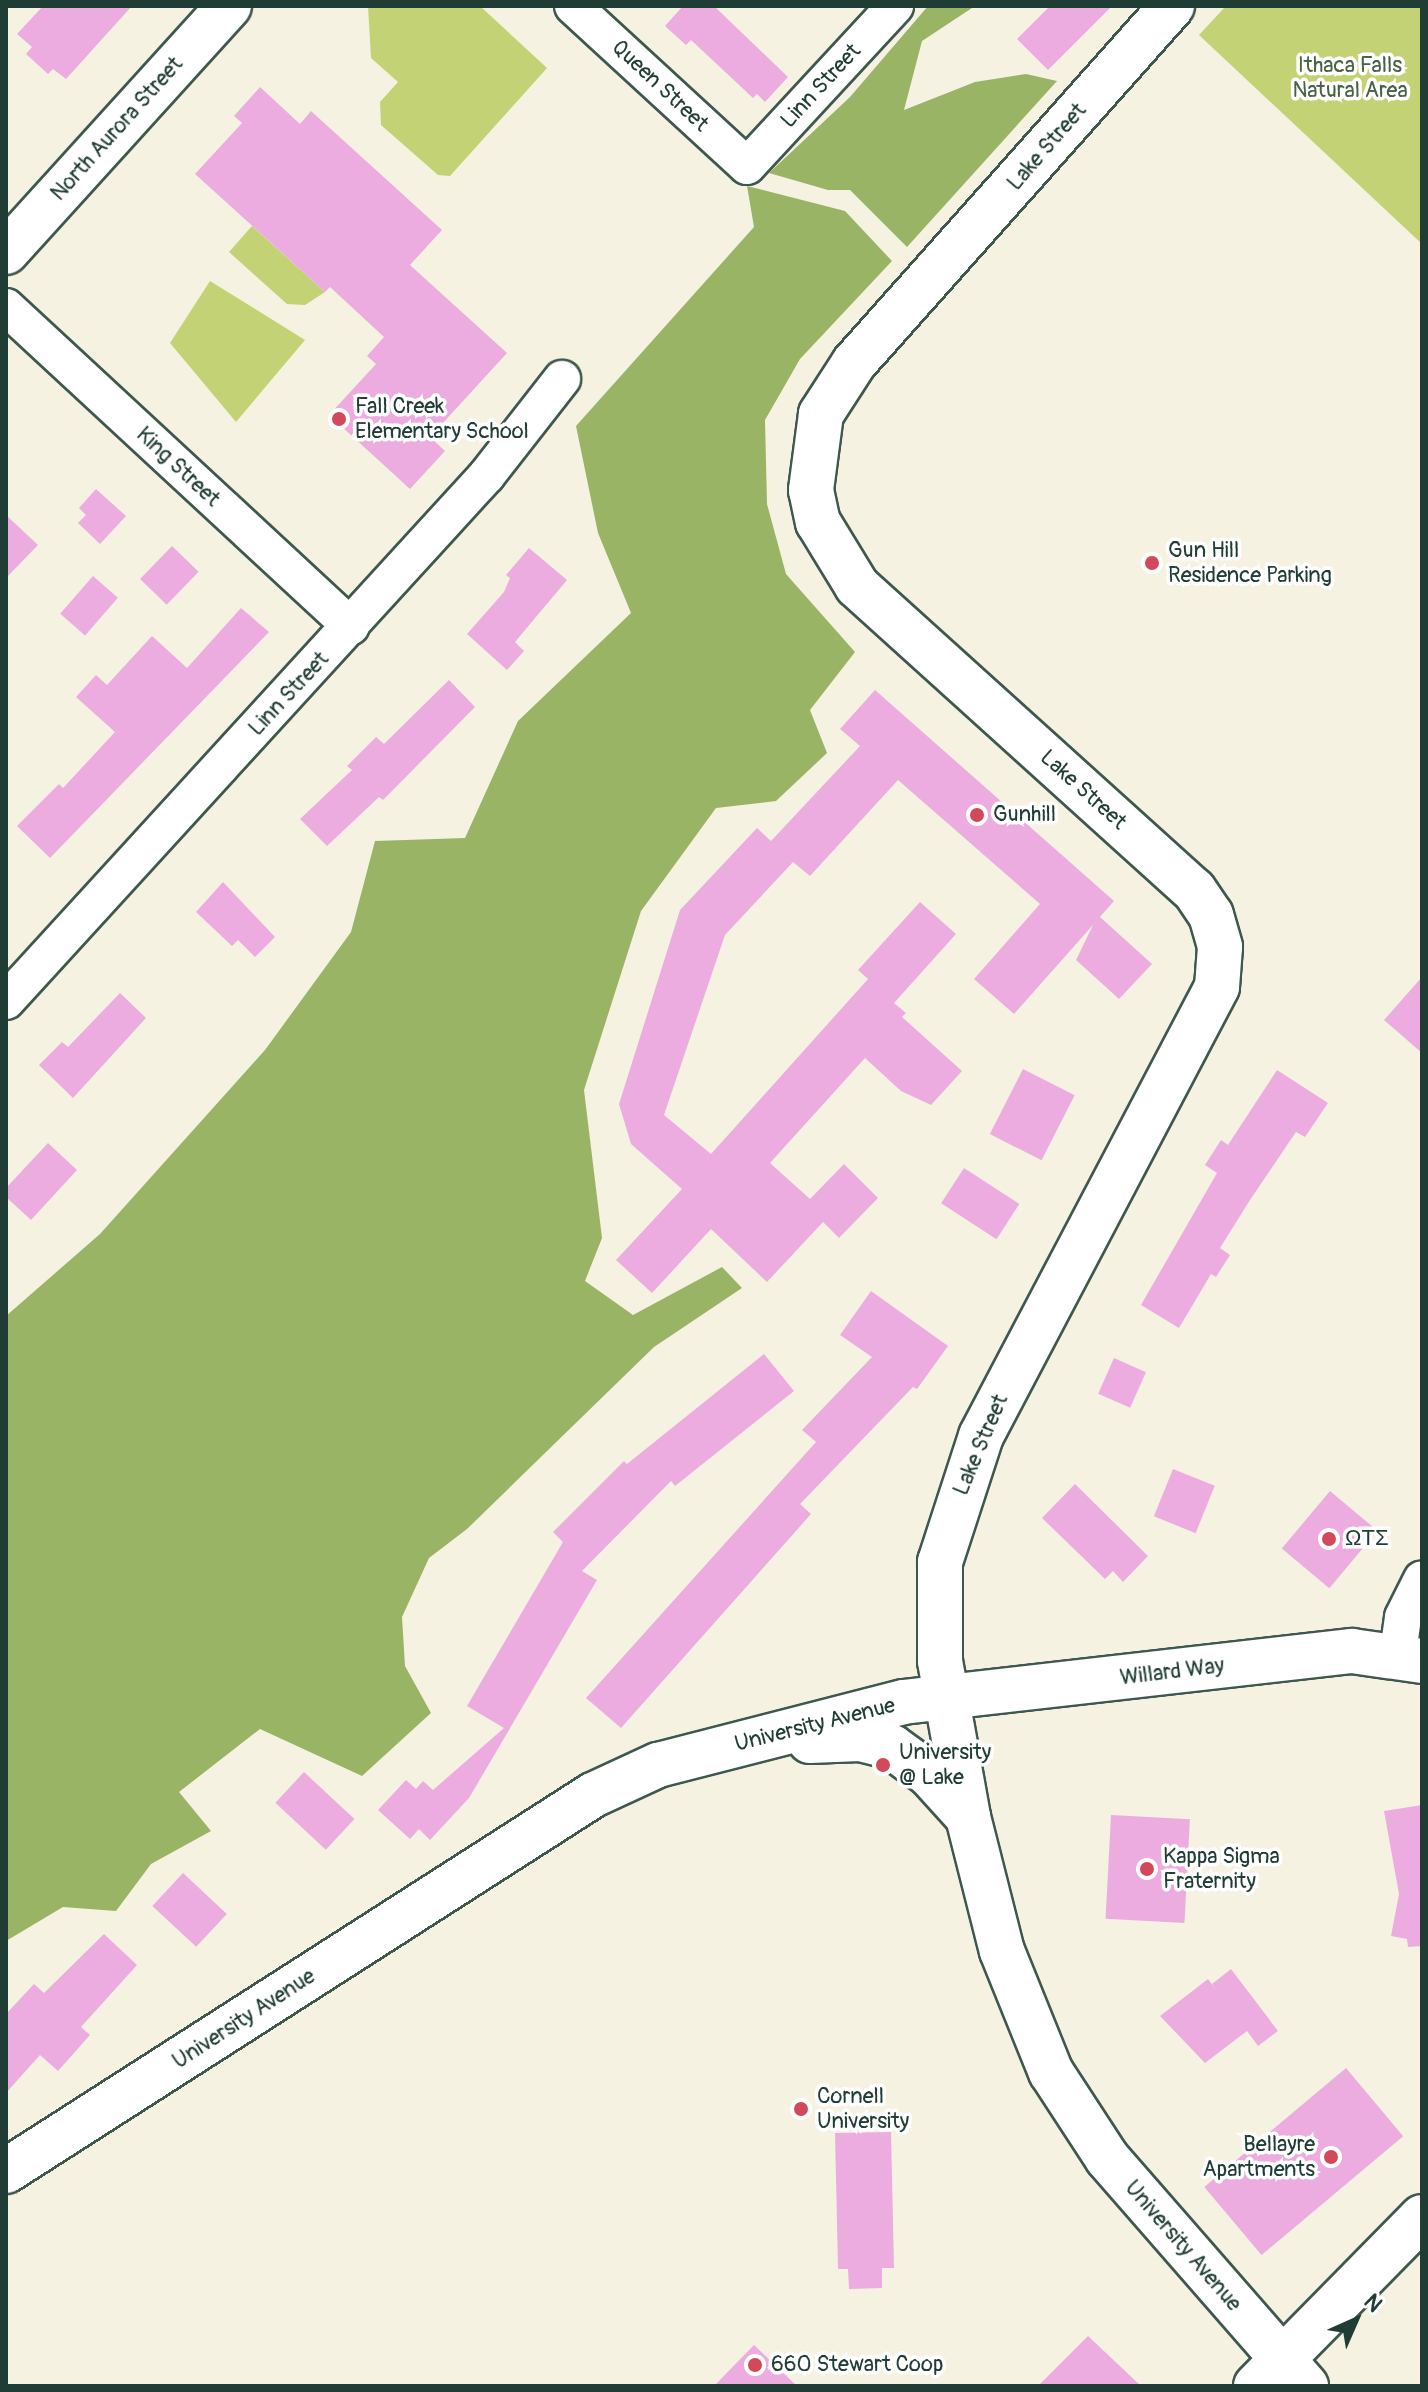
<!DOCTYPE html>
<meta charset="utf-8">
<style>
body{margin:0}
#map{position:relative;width:1428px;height:2392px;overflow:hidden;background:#f5f2e2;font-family:Pangolin,sans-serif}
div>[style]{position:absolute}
.green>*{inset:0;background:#c3d274}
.forest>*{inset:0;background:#9ab466}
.building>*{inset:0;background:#edace0;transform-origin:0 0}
.roads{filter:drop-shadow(2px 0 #3f584e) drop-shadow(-2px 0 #3f584e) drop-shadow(0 2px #3f584e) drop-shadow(0 -2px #3f584e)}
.minor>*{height:36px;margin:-18px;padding:0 18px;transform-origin:18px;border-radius:18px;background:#fff}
.tertiary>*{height:44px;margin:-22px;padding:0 22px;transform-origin:22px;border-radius:22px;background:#fff}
.dots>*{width:22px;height:22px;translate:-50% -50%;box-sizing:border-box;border:4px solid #fff;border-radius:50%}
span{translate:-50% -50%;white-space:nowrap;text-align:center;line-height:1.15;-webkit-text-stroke:7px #fff;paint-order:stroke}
.park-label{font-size:22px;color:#486244}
.street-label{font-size:22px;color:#1f3d34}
.poi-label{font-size:22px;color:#1f3d34}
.left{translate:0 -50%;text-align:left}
.right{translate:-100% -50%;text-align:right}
.frame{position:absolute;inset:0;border:8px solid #1f3d34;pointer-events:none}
.north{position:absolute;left:1316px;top:2280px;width:80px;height:80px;-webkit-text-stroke:6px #fff;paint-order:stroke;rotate:45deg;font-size:22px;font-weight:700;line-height:32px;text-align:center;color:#1f3d34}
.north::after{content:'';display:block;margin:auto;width:28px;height:36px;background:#1f3d34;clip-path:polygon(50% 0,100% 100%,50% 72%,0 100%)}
</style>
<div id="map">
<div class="green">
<div style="clip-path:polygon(368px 6px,480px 6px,547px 68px,450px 176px,438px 175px,381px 125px,380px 102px,398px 82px,371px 58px)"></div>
<div style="clip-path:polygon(1226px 6px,1422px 6px,1422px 244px,1199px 35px)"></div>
<div style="clip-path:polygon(252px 226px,325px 292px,305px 305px,287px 304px,229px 252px)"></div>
<div style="clip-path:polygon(210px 281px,305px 340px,236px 422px,170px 343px)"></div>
</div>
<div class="forest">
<div style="clip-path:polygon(928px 6px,975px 6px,922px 41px,904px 110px,975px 82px,1026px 74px,1057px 81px,907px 247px,850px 190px,828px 190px,769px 173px,850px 97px)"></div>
<div style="clip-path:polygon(747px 186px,845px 211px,892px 261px,800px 359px,765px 420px,767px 504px,786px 574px,855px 652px,810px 710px,827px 753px,776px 801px,716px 808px,641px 911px,584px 1090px,602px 1238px,585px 1281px,633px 1315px,722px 1267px,742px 1288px,654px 1347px,467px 1529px,429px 1558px,402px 1617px,405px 1666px,431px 1713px,362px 1776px,260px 1729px,179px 1792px,211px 1831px,151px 1864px,116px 1911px,63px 1907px,6px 1941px,6px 1316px,100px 1234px,265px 1050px,351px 932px,375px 841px,465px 838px,518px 721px,631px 613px,598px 533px,576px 426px,754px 227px)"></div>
</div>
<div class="building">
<div style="clip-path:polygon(43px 6px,132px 6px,66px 79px,53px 69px,48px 74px,26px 54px,32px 47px,17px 34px)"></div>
<div style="clip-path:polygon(683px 6px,714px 6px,788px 77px,765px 102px,757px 94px,753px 98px,691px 40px,686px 45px,665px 26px)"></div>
<div style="clip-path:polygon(1050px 6px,1112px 6px,1048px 70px,1017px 39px)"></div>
<div style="clip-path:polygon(260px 87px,300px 124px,311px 111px,442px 230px,410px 265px,507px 353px,430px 437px,445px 451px,410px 489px,329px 415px,376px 364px,367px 356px,384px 337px,330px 287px,325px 292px,195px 174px,242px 123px,234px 116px)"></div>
<div style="clip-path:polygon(96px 489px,126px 516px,100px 544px,78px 523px,86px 515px,79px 508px)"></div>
<div style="clip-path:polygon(6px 515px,38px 545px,6px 578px)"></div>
<div style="left:172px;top:546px;width:37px;height:46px;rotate:44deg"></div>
<div style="clip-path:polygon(529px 548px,567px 580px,515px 642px,524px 651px,507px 670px,467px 634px,504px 592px,510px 578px,506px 575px)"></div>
<div style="left:93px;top:576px;width:33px;height:50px;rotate:41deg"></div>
<div style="clip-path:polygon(241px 608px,269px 632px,50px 858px,17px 826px,59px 784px,63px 788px,115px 732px,76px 697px,96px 675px,107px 685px,152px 636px,187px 668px)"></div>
<div style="clip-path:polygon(449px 680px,475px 707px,383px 800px,379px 797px,327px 846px,300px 819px,352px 770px,347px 766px,376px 737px,384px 744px)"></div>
<div style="clip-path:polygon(875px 690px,1114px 901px,1100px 917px,1152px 964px,1119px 999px,1076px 960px,1093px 925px,1014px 1014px,974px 979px,1040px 904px,898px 780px,810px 876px,793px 862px,725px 935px,664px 1115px,711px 1154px,868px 979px,858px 970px,920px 902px,956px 934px,894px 1003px,906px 1013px,902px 1017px,962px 1071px,931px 1105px,901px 1091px,865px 1058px,770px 1163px,810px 1199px,844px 1164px,878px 1198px,839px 1238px,823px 1222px,767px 1282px,711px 1229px,652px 1293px,616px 1260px,682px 1189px,631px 1144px,619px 1104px,680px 910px,757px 828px,771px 841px,860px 746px,840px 729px)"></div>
<div style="clip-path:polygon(223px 882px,275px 937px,255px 957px,238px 940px,232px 946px,196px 912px)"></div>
<div style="clip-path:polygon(1422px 977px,1422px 1053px,1384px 1020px)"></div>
<div style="clip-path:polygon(120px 993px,146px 1018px,73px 1098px,39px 1065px,62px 1042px,68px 1047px)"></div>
<div style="left:1023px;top:1069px;width:58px;height:73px;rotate:27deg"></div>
<div style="clip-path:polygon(1277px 1070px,1328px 1103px,1305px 1137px,1296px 1132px,1250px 1200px,1220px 1248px,1230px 1255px,1216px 1277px,1211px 1274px,1179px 1328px,1141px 1305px,1217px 1173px,1205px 1165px,1221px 1140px,1228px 1145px)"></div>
<div style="clip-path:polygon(48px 1143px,77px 1170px,31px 1220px,6px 1197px,6px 1188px)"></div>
<div style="left:964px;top:1168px;width:66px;height:42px;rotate:33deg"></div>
<div style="clip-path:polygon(871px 1291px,948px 1346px,917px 1389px,913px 1387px,800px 1504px,811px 1514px,621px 1728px,586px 1698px,816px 1442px,802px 1430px,872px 1357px,840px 1335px)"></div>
<div style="clip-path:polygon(764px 1354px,794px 1391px,675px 1486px,671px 1481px,582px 1571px,597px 1580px,469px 1798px,430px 1840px,419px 1829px,410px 1839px,378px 1810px,406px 1780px,416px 1789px,423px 1781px,433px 1790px,504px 1728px,467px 1706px,563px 1542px,553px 1532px,624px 1461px,627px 1464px)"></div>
<div style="left:1114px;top:1358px;width:35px;height:39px;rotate:24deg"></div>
<div style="left:1173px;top:1469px;width:45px;height:51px;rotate:22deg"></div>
<div style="clip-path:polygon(1075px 1484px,1148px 1556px,1123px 1582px,1113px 1571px,1105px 1579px,1042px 1518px)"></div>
<div style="left:1330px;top:1491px;width:62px;height:75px;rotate:40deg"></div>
<div style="left:304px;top:1772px;width:69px;height:42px;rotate:43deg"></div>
<div style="clip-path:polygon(1422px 1805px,1422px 1946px,1408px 1947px,1407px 1939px,1391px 1936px,1399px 1894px,1384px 1811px)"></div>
<div style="left:1111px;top:1815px;width:79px;height:104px;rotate:3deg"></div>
<div style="left:183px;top:1873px;width:60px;height:45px;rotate:43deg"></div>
<div style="clip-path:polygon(104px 1934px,137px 1965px,81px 2027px,90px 2035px,58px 2071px,40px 2055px,6px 2093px,6px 2014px,34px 1984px,44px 1993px)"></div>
<div style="clip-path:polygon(1231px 1969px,1278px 2031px,1258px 2046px,1247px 2031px,1205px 2063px,1160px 2016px,1208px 1979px,1219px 1994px,1212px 1984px)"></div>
<div style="left:1346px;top:2068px;width:89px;height:185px;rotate:50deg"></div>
<div style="clip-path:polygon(891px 2132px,894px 2268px,882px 2268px,882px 2288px,849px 2289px,848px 2269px,838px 2269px,835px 2133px)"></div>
<div style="clip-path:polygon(1088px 2336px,1141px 2386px,1038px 2386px)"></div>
<div style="clip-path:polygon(754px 2345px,797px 2386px,714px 2386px)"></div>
</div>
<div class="roads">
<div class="minor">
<div style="left:573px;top:6px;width:236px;rotate:42.6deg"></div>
<div style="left:747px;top:166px;width:218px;rotate:-47.2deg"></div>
<div style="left:6px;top:307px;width:470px;rotate:42.8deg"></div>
<div style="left:6px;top:1001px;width:713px;rotate:-47.56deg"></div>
<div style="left:487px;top:475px;width:122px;rotate:-52deg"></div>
<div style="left:1398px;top:1653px;width:36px;rotate:-82deg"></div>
<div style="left:1403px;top:1617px;width:42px;rotate:-63.4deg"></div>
</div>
<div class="tertiary">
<div style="left:1172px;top:6px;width:478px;rotate:131.7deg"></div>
<div style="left:854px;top:363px;width:61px;rotate:122.9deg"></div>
<div style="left:821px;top:414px;width:77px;rotate:97.5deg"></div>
<div style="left:811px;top:490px;width:33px;rotate:78deg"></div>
<div style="left:818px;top:522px;width:75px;rotate:58.6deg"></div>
<div style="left:857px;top:586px;width:454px;rotate:42.1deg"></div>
<div style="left:1194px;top:890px;width:30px;rotate:56deg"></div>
<div style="left:1211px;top:915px;width:33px;rotate:74deg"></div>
<div style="left:1220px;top:947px;width:40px;rotate:94.3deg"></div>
<div style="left:1217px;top:987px;width:507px;rotate:117.73deg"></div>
<div style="left:981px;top:1436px;width:133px;rotate:108deg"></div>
<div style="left:940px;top:1562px;width:99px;rotate:90deg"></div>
<div style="left:940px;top:1661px;width:158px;rotate:79.8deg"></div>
<div style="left:968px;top:1817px;width:138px;rotate:75.8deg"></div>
<div style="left:1002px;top:1951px;width:131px;rotate:68deg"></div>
<div style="left:1051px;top:2072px;width:103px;rotate:56.9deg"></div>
<div style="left:1107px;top:2158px;width:303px;rotate:48.9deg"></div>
<div style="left:6px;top:252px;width:332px;rotate:-47.8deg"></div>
<div style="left:810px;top:1741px;width:50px;rotate:-2.3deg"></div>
<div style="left:860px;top:1739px;width:33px;rotate:14deg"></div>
<div style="left:892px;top:1747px;width:46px;rotate:36.1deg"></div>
<div style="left:929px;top:1774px;width:58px;rotate:47.8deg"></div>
<div style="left:6px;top:2171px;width:697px;rotate:-32.64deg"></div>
<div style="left:593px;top:1795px;width:72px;rotate:-24.8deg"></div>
<div style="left:658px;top:1765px;width:253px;rotate:-14.4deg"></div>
<div style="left:903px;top:1702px;width:452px;rotate:-6.5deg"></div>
<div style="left:1352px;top:1651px;width:71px;rotate:8.1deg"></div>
<div style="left:1256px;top:2386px;width:237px;rotate:-45.5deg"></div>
</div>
</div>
<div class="dots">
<div style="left:339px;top:419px;background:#d1495b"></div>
<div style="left:1152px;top:563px;background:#d1495b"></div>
<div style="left:977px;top:815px;background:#d1495b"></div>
<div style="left:1329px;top:1539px;background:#d1495b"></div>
<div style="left:883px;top:1765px;background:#d1495b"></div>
<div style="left:1147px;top:1869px;background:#d1495b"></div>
<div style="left:801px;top:2109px;background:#d1495b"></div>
<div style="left:1331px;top:2157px;background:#d1495b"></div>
<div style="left:755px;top:2365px;background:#d1495b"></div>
</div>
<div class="park-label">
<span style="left:1350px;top:78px">Ithaca Falls<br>Natural Area</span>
</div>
<div class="street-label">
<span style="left:660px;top:86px;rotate:43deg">Queen Street</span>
<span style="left:821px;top:86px;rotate:-47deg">Linn Street</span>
<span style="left:117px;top:129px;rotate:-48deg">North Aurora Street</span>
<span style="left:1047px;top:147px;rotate:-49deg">Lake Street</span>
<span style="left:178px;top:467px;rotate:43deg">King Street</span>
<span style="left:289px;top:694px;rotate:-47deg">Linn Street</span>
<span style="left:1083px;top:790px;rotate:42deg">Lake Street</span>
<span style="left:981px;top:1445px;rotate:-67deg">Lake Street</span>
<span style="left:1172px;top:1672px;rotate:-7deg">Willard Way</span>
<span style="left:815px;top:1725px;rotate:-14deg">University Avenue</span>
<span style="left:244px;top:2019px;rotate:-33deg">University Avenue</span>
<span style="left:1183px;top:2246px;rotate:49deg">University Avenue</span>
</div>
<div class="poi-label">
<span class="left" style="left:355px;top:419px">Fall Creek<br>Elementary School</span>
<span class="left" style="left:1168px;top:563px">Gun Hill<br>Residence Parking</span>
<span class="left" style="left:993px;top:815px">Gunhill</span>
<span class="left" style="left:1345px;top:1539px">ΩΤΣ</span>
<span class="left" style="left:899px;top:1765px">University<br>@ Lake</span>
<span class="left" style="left:1163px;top:1869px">Kappa Sigma<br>Fraternity</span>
<span class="left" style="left:817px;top:2109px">Cornell<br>University</span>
<span class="right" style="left:1315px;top:2157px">Bellayre<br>Apartments</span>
<span class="left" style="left:771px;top:2365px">660 Stewart Coop</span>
</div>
<div class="frame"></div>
<div class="north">N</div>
</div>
